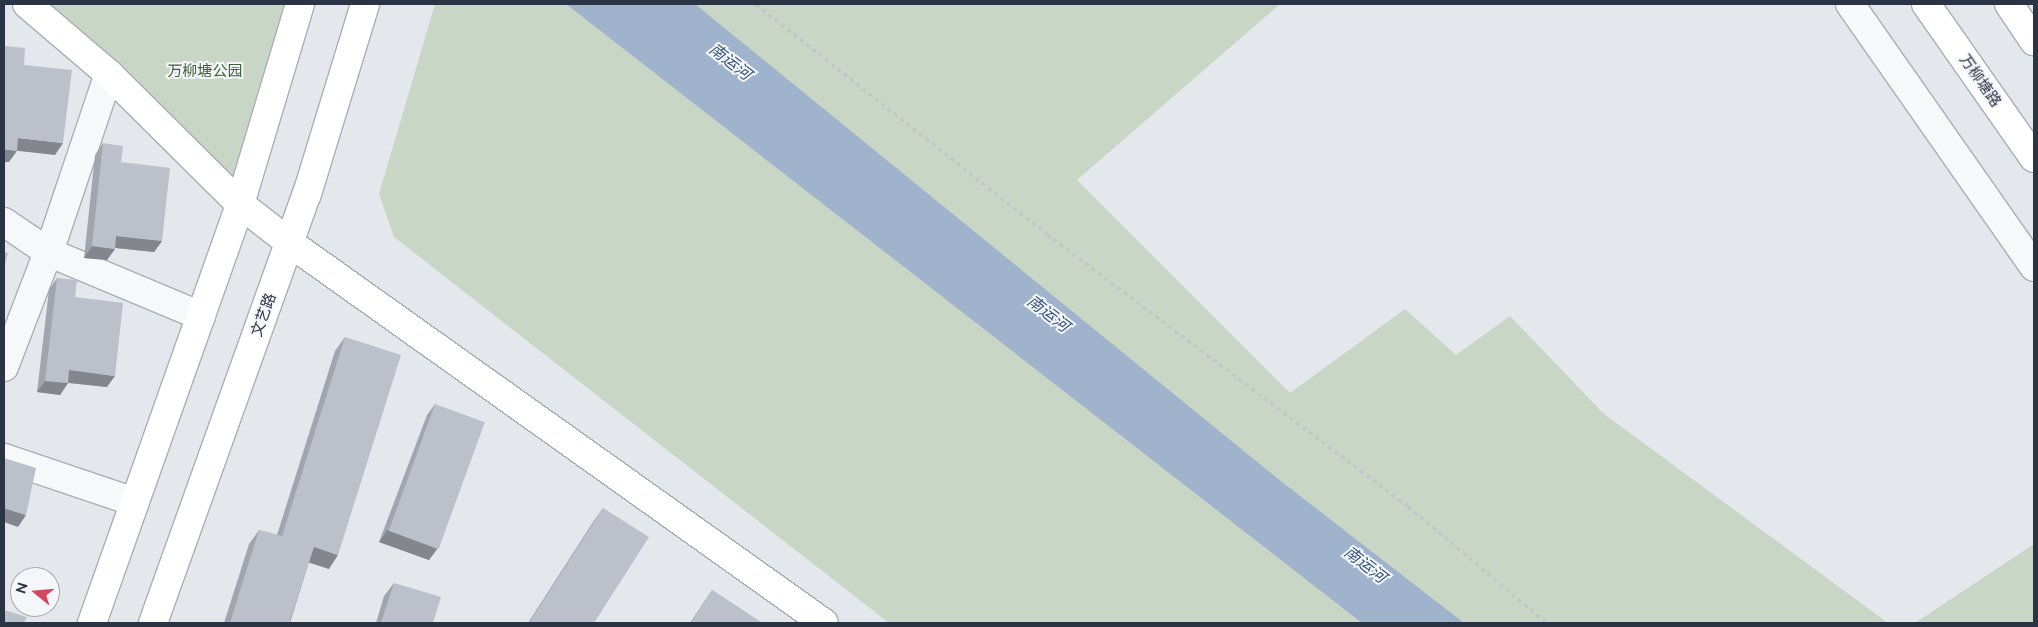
<!DOCTYPE html>
<meta charset="utf-8">
<style>
body{margin:0}
#map{position:relative;width:2038px;height:627px;overflow:hidden;background:#e4e7ec;font-family:Raleway,"Noto Sans SC",sans-serif}
div>[style]{position:absolute}
.green>*{inset:0;background:#c9d6c5}
.water>*{inset:0;background:#9fb4cc}
.path>*{height:3px;margin-top:-1.5px;transform-origin:0;background:repeating-linear-gradient(90deg,#c2c5cb 0 4px,transparent 0 8px)}
.roads{filter:drop-shadow(1px 0 #a9aeb7) drop-shadow(-1px 0 #a9aeb7) drop-shadow(0 1px #a9aeb7) drop-shadow(0 -1px #a9aeb7)}
.street>*{height:28px;margin:-14px;padding:0 14px;transform-origin:14px;border-radius:14px;background:#f7f8fa}
.secondary>*{height:28px;margin:-14px;padding:0 14px;transform-origin:14px;border-radius:14px;background:#fff}
.primary>*{height:28px;margin:-14px;padding:0 14px;transform-origin:14px;border-radius:14px;background:#fff}
.wall>*{inset:0;background:#a1a5ae}
.shaded-wall>*{inset:0;background:#83868d}
.building>*{inset:0;background:#bbc0ca;transform-origin:0 0}
span{translate:-50% -50%;white-space:nowrap;text-align:center;line-height:1.15;-webkit-text-stroke:4px #f4f6f9;paint-order:stroke}
.park-label{font-size:15px;color:#3f6138}
.street-label{font-size:15px;color:#2b3445}
.water-label{font-size:16px;color:#34527a;font-style:italic}
.frame{position:absolute;inset:0;border:5px solid #2b3445;pointer-events:none}
.north{position:absolute;left:10px;top:567px;width:50px;height:50px;box-sizing:border-box;background:#f4f6f9;border:1px solid #a4a8b1;border-radius:50%;rotate:287deg;font-size:14px;font-weight:700;line-height:20px;text-align:center;color:#2b3445}
.north::after{content:'';display:block;margin:auto;width:18px;height:22px;background:#d1495b;clip-path:polygon(50% 0,100% 100%,50% 72%,0 100%)}
</style>
<div id="map">
<div class="green">
<div style="clip-path:polygon(39px 4px,295px 4px,240px 204px)"></div>
<div style="clip-path:polygon(435px 4px,1280px 4px,1077px 180px,1290px 393px,1405px 309px,1456px 355px,1510px 316px,1604px 414px,1888px 623px,889px 623px,394px 237px,379px 194px)"></div>
<div style="clip-path:polygon(2034px 544px,2034px 623px,1915px 623px)"></div>
</div>
<div class="water">
<div style="clip-path:polygon(566px 4px,695px 4px,1277px 478px,1464px 623px,1362px 623px)"></div>
</div>
<div class="path">
<div style="left:756px;top:4px;width:371px;rotate:38.3deg"></div>
<div style="left:1047px;top:234px;width:452px;rotate:37deg"></div>
<div style="left:1408px;top:506px;width:182px;rotate:40.1deg"></div>
</div>
<div class="roads">
<div class="street">
<div style="left:1850px;top:4px;width:321px;rotate:55deg"></div>
<div style="left:4px;top:222px;width:53px;rotate:34.3deg"></div>
<div style="left:48px;top:252px;width:166px;rotate:22.7deg"></div>
<div style="left:4px;top:367px;width:142px;rotate:-69deg"></div>
<div style="left:55px;top:234px;width:169px;rotate:-71.4deg"></div>
<div style="left:4px;top:458px;width:138px;rotate:18.6deg"></div>
</div>
<div class="secondary">
<div style="left:27px;top:4px;width:108px;rotate:40.5deg"></div>
<div style="left:109px;top:74px;width:185px;rotate:44.8deg"></div>
<div style="left:240px;top:204px;width:63px;rotate:38deg"></div>
<div style="left:290px;top:243px;width:655px;rotate:35.44deg"></div>
<div style="left:92px;top:623px;width:444px;rotate:-70.5deg"></div>
<div style="left:240px;top:204px;width:209px;rotate:-73.3deg"></div>
<div style="left:153px;top:623px;width:456px;rotate:-70.3deg"></div>
<div style="left:307px;top:194px;width:199px;rotate:-73deg"></div>
</div>
<div class="primary">
<div style="left:1926px;top:4px;width:188px;rotate:55deg"></div>
<div style="left:2009px;top:4px;width:45px;rotate:56deg"></div>
</div>
</div>
<div class="wall">
<div style="clip-path:polygon(103px 143px,121px 162px,162px 241px,154px 252px,115px 248px,107px 260px,84px 258px,95px 155px)"></div>
<div style="clip-path:polygon(57px 278px,75px 297px,107px 387px,68px 383px,60px 395px,37px 392px,49px 290px)"></div>
<div style="clip-path:polygon(345px 337px,329px 569px,309px 562px,290px 623px,224px 623px,249px 544px,259px 530px,277px 535px,335px 351px)"></div>
<div style="clip-path:polygon(435px 404px,437px 549px,429px 560px,379px 542px,427px 415px)"></div>
<div style="clip-path:polygon(603px 508px,594px 623px,528px 623px,593px 522px)"></div>
<div style="clip-path:polygon(394px 583px,433px 623px,376px 623px,384px 596px)"></div>
<div style="clip-path:polygon(712px 590px,762px 623px,690px 623px)"></div>
</div>
<div class="shaded-wall">
<div style="clip-path:polygon(18px 138px,63px 143px,55px 155px,10px 150px)"></div>
<div style="clip-path:polygon(4px 149px,17px 151px,9px 162px,4px 162px)"></div>
<div style="clip-path:polygon(116px 236px,162px 241px,154px 252px,108px 247px)"></div>
<div style="clip-path:polygon(92px 246px,115px 249px,107px 260px,84px 258px)"></div>
<div style="clip-path:polygon(69px 370px,115px 376px,107px 387px,61px 382px)"></div>
<div style="clip-path:polygon(45px 381px,68px 383px,60px 395px,37px 392px)"></div>
<div style="clip-path:polygon(4px 508px,26px 515px,18px 527px,4px 522px)"></div>
<div style="clip-path:polygon(387px 530px,437px 549px,429px 560px,379px 542px)"></div>
<div style="clip-path:polygon(314px 547px,338px 555px,329px 569px,304px 561px)"></div>
</div>
<div class="building">
<div style="clip-path:polygon(5px 46px,25px 48px,24px 65px,72px 70px,63px 143px,18px 138px,17px 151px,4px 149px,4px 60px)"></div>
<div style="clip-path:polygon(103px 143px,123px 146px,121px 162px,170px 168px,162px 241px,116px 236px,115px 249px,92px 246px)"></div>
<div style="clip-path:polygon(4px 252px,8px 253px,4px 268px)"></div>
<div style="clip-path:polygon(57px 278px,77px 280px,75px 297px,123px 303px,115px 376px,69px 370px,68px 383px,45px 381px)"></div>
<div style="clip-path:polygon(345px 337px,401px 355px,338px 555px,314px 547px,289px 623px,230px 623px,259px 530px,282px 536px)"></div>
<div style="left:435px;top:404px;width:53px;height:135px;rotate:20deg"></div>
<div style="clip-path:polygon(4px 458px,36px 468px,26px 515px,4px 508px)"></div>
<div style="clip-path:polygon(603px 508px,649px 537px,594px 623px,529px 623px)"></div>
<div style="clip-path:polygon(394px 583px,441px 597px,433px 623px,381px 623px)"></div>
<div style="clip-path:polygon(712px 590px,762px 623px,691px 623px)"></div>
<div style="clip-path:polygon(4px 610px,27px 617px,24px 623px,4px 623px)"></div>
</div>
<div class="park-label">
<span style="left:205px;top:72px">万柳塘公园</span>
</div>
<div class="street-label">
<span style="left:1980px;top:81px;rotate:55deg">万柳塘路</span>
<span style="left:264px;top:315px;rotate:-70deg">文艺路</span>
</div>
<div class="water-label">
<span style="left:730px;top:62px;rotate:38deg">南运河</span>
<span style="left:1048px;top:314px;rotate:38deg">南运河</span>
<span style="left:1365px;top:565px;rotate:38deg">南运河</span>
</div>
<div class="frame"></div>
<div class="north">N</div>
</div>
